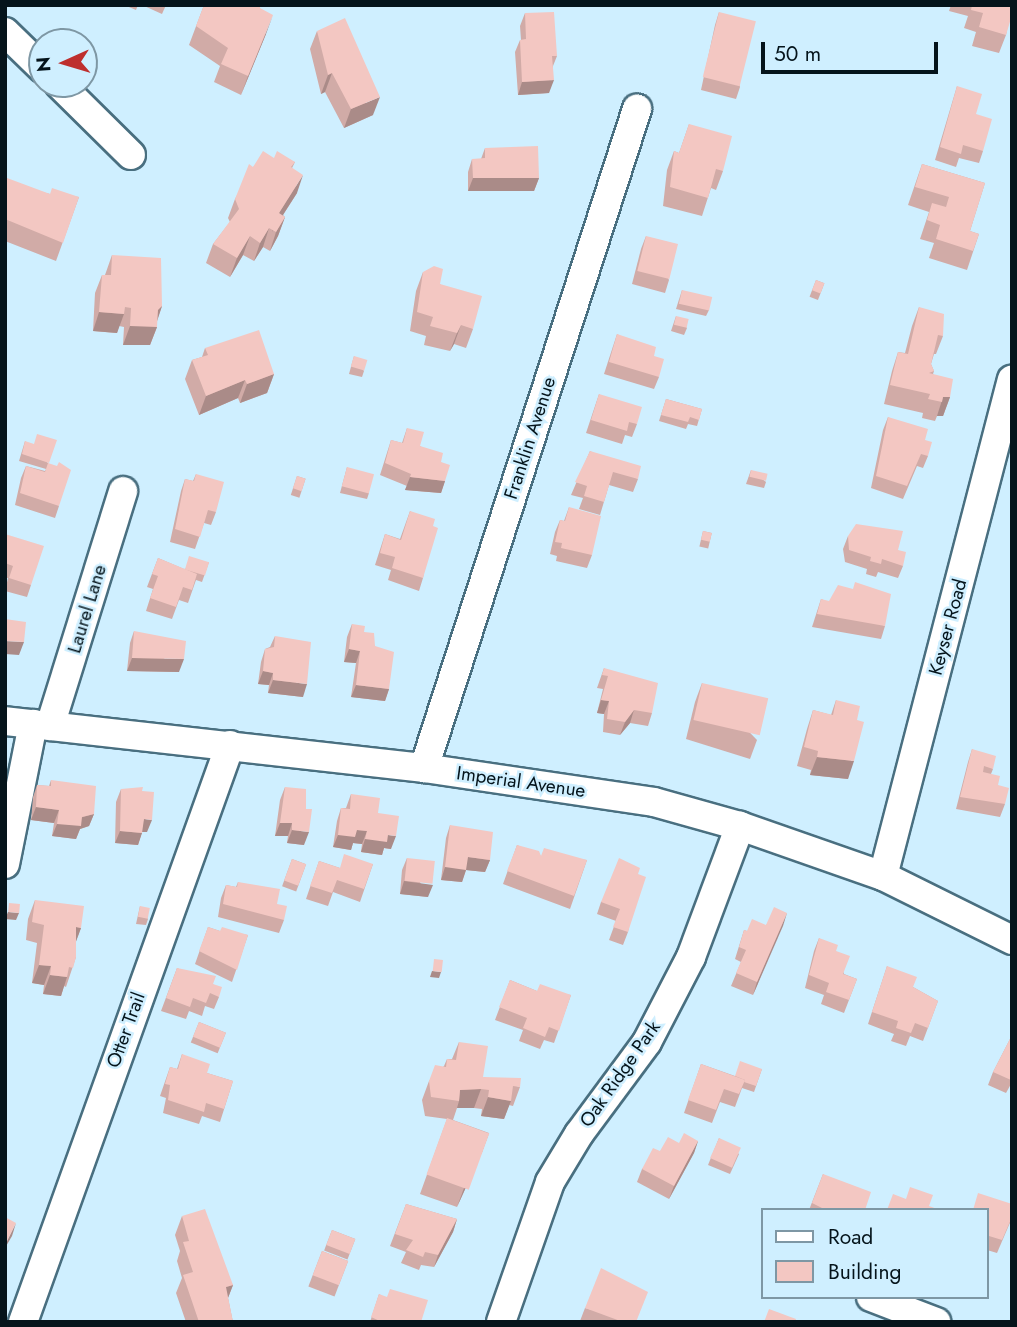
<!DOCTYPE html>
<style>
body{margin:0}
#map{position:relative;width:1017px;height:1327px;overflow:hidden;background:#cfefff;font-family:Jost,sans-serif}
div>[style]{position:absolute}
.roads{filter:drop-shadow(2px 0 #496f80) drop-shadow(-2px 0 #496f80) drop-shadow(0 2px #496f80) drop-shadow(0 -2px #496f80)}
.minor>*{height:28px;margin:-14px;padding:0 14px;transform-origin:14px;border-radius:14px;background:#fff}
.wall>*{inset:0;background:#d1aba7;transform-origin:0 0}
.shaded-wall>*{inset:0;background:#aa8b88}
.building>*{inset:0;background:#f3c7c2;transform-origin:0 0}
span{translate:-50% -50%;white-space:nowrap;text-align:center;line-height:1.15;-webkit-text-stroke:5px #cfefff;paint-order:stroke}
.street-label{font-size:19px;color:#05141b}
.frame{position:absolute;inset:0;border:7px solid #05141b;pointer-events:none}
.legend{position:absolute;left:761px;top:1208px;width:228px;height:91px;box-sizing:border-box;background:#cfefff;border:2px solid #7e97a4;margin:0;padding:9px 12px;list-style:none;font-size:21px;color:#05141b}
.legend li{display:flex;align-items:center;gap:14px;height:35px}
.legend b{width:35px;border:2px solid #7e97a4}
.north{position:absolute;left:28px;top:28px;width:70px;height:70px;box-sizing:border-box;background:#cfefff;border:2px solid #7e97a4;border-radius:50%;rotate:266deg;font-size:19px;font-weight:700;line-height:28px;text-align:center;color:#05141b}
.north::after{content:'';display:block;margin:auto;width:24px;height:32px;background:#be2f2e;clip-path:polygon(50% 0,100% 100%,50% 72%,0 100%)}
.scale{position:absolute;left:761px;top:42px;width:177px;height:32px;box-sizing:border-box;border:4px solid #05141b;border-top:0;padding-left:9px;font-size:21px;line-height:24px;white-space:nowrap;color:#05141b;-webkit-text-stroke:5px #cfefff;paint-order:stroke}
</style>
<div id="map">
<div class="roads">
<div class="minor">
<div style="left:5px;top:32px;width:52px;rotate:44.2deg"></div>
<div style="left:59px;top:84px;width:101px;rotate:44.6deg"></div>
<div style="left:5px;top:721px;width:422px;rotate:6.4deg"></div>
<div style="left:424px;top:768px;width:232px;rotate:8.4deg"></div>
<div style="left:654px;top:802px;width:89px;rotate:15.6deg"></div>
<div style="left:740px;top:826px;width:151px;rotate:19.3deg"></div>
<div style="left:883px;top:876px;width:144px;rotate:26.4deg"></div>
<div style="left:50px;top:726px;width:246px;rotate:-72.7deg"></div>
<div style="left:424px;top:768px;width:693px;rotate:-72.09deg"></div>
<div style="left:5px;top:864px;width:143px;rotate:-78.7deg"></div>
<div style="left:883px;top:876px;width:513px;rotate:-75.45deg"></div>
<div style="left:871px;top:1297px;width:70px;rotate:21deg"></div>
<div style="left:23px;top:1322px;width:613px;rotate:-70.26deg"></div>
<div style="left:501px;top:1322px;width:148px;rotate:-70.7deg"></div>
<div style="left:550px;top:1182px;width:56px;rotate:-58.9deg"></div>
<div style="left:579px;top:1134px;width:114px;rotate:-53.5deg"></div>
<div style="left:647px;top:1042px;width:96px;rotate:-62.6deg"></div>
<div style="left:691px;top:957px;width:140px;rotate:-69.5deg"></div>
</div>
</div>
<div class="wall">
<div style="clip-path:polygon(124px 5px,138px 5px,136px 10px)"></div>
<div style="clip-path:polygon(142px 5px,166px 5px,162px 14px)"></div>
<div style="clip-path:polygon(204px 5px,266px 34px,241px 95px,214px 82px,220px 66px,189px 45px)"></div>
<div style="clip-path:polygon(951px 5px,1012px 5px,1006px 35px,999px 53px,972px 46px,976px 32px,964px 28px,968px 16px,949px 11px)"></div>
<div style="clip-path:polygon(719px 12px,740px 87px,736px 99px,701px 90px,715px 25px)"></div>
<div style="clip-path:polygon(525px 13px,557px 56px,553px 66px,549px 93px,518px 95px,515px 52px,520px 40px,521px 40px,520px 26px)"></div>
<div style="clip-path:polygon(317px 31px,373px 115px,344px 128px,325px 92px,321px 94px,310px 49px)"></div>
<div style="clip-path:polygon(957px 86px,976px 114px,983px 151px,979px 163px,959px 158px,956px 167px,935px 160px)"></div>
<div style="clip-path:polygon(689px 124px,723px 171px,716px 190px,711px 188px,702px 216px,663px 206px,667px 170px,674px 151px,679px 153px)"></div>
<div style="clip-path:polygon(485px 148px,539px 178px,534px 191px,468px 191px,468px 172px,472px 159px,481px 159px)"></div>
<div style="clip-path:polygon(274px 158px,295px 162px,292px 168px,297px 193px,283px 215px,285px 217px,278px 236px,270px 251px,263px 247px,254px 261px,243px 255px,230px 277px,206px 263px,213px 244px,230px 222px,228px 218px,235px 199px,253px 167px)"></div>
<div style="clip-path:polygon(922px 164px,985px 183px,970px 231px,979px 234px,967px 270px,929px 258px,934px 243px,920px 239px,929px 212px,908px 205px)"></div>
<div style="clip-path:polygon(5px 183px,50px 194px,79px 197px,56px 261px,5px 241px)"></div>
<div style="clip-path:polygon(646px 236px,669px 280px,665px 293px,632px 284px,641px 249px)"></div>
<div style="clip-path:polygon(112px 255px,162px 306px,157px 321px,157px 327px,150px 345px,123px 345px,124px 327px,119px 326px,117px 333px,93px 331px,95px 293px,102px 275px,105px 275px)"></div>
<div style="clip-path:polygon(423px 272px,440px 284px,473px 329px,466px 348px,454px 344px,450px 351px,424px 345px,426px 336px,410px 331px,416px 291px)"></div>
<div style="left:816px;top:280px;width:9px;height:18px;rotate:21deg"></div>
<div style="clip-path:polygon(682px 290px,709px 310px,706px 316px,676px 309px)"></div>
<div style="clip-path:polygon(919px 307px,943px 336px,936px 354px,934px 354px,931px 364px,934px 371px,933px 374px,950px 397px,943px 416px,937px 416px,935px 421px,922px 418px,923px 413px,884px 404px,892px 371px,898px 352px,905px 353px,912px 326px)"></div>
<div style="clip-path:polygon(676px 316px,687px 328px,684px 335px,671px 331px)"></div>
<div style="clip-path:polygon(617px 334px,654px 356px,659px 377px,654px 389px,604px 374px)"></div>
<div style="clip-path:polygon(205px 348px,274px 374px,267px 393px,240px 403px,238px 398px,199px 415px,185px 379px,192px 360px,202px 357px)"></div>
<div style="clip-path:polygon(354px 356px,364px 371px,362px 377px,349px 374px)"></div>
<div style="clip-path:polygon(599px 394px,637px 424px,632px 437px,625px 435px,622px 444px,586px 433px)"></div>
<div style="clip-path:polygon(666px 399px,702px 409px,697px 426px,688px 424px,686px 429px,659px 421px)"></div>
<div style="clip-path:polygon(888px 417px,925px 440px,928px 456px,923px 468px,917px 466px,903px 499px,871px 488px,883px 430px)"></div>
<div style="clip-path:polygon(407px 428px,420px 446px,441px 462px,445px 481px,441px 493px,405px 490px,407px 486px,380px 475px,391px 440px,402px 443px)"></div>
<div style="clip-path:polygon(25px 441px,49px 464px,59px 506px,55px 518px,15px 505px,21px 478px,26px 466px,45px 471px,46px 469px,19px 461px)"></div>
<div style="clip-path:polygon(590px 451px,638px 479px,633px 492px,609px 485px,600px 515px,579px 509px,583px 498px,571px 495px)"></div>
<div style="clip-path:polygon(347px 467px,369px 493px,367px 499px,340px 493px)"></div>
<div style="clip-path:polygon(751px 470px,766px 482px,764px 488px,746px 484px)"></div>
<div style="clip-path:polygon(196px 474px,216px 512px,211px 525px,204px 523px,195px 549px,170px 542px,181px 491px,185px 479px,193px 481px)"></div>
<div style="left:297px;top:476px;width:9px;height:20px;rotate:18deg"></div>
<div style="clip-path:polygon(569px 507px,592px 555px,587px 568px,556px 561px,557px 556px,550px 554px,555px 532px,560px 520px,564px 521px)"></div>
<div style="clip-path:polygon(410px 511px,433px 526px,423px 578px,419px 591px,388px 580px,391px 570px,375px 565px,385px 534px,400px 539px)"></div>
<div style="left:703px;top:531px;width:9px;height:16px;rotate:13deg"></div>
<div style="clip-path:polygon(5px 534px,31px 585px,27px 597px,5px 591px,8px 578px,5px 578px)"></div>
<div style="clip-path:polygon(848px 536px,898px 550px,903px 566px,898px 578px,878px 572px,876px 577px,866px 574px,867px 569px,845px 562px,843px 549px)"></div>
<div style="clip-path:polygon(158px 558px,184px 569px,209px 562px,202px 582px,196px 580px,188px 603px,179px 600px,172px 619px,146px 611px,153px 589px,147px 587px)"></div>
<div style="clip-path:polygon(821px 599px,885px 626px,881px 639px,812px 627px)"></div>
<div style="clip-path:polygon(352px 624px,364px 632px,375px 646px,389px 689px,385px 701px,351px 697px,356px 663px,344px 662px,347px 637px)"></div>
<div style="clip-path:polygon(134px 631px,179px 672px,127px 671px,130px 643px)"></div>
<div style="clip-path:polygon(275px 636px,303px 697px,268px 693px,269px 685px,258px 684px,261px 662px,265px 649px,270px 647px)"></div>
<div style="clip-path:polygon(604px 668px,652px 713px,648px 726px,630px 723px,620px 735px,603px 732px,604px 714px,597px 713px,603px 689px,597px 688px)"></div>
<div style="clip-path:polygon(702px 683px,757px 740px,750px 759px,686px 739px,695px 702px)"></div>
<div style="clip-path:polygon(836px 700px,857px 720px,848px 779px,810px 775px,811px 770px,797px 766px,807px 729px,813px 710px,831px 715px)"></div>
<div style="clip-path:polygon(972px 749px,993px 769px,991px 774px,998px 785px,1005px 804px,1000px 817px,956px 809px,968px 762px)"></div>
<div style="clip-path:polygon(51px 780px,94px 814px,89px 826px,80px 829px,76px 839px,52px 836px,54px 823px,31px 820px,33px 797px,37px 785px,49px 786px)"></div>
<div style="clip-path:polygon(285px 787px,304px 845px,287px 843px,288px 836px,275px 836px,280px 800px)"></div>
<div style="clip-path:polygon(121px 789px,142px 791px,147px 832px,142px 832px,138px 845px,115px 843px,116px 802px)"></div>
<div style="clip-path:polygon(351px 794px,378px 813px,391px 849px,384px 848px,382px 855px,361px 852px,362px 844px,353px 843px,351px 850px,333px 847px,337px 821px,341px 808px,346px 808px)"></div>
<div style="clip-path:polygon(450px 825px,490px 860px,485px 872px,466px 870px,462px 882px,441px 880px,446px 838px)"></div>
<div style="clip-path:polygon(517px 845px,541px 856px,587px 860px,570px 909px,503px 884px)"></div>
<div style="clip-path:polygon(407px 858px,428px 897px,400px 894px,402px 870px)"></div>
<div style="left:292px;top:859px;width:15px;height:29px;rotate:20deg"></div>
<div style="clip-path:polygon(319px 861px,340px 868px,373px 864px,360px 902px,333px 892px,328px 906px,306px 899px)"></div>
<div style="clip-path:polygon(638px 874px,628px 932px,623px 945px,609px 940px,616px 921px,597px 914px,601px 902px)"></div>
<div style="clip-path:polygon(238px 882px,277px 904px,284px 920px,279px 933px,218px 917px,221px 898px,226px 885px,236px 887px)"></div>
<div style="clip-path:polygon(35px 900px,81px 928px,76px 941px,76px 957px,66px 987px,64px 986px,61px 996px,43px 994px,44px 985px,32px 983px,37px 943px,26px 940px,28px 919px)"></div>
<div style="clip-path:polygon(140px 906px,148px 919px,146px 925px,136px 924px)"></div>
<div style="clip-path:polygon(787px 913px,753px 995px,731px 986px,741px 962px,735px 959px,744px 930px,747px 931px,766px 925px)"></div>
<div style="clip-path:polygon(208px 927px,220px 931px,248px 935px,232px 982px,195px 964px)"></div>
<div style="clip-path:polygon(819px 938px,836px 951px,844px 974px,857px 979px,844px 1013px,821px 1004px,824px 995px,805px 988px,814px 951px)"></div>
<div style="clip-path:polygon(887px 966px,913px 987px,938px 1001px,923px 1041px,910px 1036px,906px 1046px,891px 1041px,894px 1034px,868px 1024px)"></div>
<div style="clip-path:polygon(177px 968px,213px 984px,219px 997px,214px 1009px,205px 1006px,202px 1016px,189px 1011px,186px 1019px,161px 1011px)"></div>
<div style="clip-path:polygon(510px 980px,537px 991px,571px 995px,554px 1043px,544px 1040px,540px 1049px,519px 1041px,523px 1030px,495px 1020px)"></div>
<div style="left:199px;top:1022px;width:29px;height:22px;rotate:22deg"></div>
<div style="clip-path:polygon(1012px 1035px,1012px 1084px,1011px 1084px,1006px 1093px,988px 1085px,993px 1072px)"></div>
<div style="clip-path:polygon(459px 1042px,483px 1077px,520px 1087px,513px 1106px,509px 1105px,504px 1119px,481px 1116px,482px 1109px,474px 1108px,457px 1108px,453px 1120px,489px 1133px,482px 1152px,457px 1207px,420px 1194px,447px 1119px,425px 1116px,422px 1100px,429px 1081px,444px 1066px,447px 1059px,452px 1059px)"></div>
<div style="clip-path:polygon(182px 1054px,207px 1073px,233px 1081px,220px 1122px,202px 1116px,199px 1124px,163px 1113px,166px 1098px,160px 1096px,170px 1067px,177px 1069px)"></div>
<div style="clip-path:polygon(701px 1064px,735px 1076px,762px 1069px,754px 1092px,742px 1088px,735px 1107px,720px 1102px,712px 1123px,684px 1113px)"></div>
<div style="clip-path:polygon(719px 1138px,739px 1154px,730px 1174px,708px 1165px)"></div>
<div style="clip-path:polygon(698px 1141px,694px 1153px,669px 1199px,637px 1182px,642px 1169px,660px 1151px)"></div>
<div style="clip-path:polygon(823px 1174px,865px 1210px,809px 1210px)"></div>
<div style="clip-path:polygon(406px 1204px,457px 1219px,453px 1232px,434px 1267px,421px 1265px,419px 1270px,401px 1263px,406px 1252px,390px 1246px)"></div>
<div style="clip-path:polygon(987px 1210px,1012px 1218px,997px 1253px,987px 1250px)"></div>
<div style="clip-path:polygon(182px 1216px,233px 1285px,228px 1298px,233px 1322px,186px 1322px,176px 1293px,182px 1278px,177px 1261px,180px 1251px,175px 1235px)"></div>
<div style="left:332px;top:1230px;width:25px;height:22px;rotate:21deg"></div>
<div style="left:322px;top:1251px;width:28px;height:38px;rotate:21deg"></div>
<div style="clip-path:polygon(379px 1294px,421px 1322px,370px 1322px)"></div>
<div style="clip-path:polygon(585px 1308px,636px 1322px,583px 1322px,580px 1321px)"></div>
</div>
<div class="shaded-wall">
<div style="clip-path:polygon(273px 15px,266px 34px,241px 95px,248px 76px)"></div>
<div style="clip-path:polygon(332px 73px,325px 92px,321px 94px,328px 75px)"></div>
<div style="clip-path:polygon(554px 80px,549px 93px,518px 95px,522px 82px)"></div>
<div style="clip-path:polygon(380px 97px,373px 115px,344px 128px,351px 109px)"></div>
<div style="clip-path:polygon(303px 175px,297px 193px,272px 232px,279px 213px)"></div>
<div style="clip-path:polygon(473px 178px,539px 178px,534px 191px,468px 191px)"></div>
<div style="clip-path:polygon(285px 217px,278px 236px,270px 251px,276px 232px)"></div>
<div style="clip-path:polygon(269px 228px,263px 247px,254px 261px,260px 243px)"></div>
<div style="clip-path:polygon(250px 236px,243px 255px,230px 277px,237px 258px)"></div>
<div style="clip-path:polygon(162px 306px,156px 324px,157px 327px,150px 345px,123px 345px,130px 326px)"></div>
<div style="clip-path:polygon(99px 312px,124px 314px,117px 333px,93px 331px)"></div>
<div style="clip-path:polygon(461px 325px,454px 344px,450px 351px,457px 333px)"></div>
<div style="clip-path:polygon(274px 374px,267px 393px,240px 403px,247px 384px)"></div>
<div style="clip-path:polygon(245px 380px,238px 398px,199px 415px,206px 396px)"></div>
<div style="clip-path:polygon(943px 397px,950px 397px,943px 416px,937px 416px)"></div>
<div style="clip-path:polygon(410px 477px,445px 481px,441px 493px,405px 490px)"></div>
<div style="clip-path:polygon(5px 641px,24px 642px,19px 655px,5px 654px)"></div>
<div style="clip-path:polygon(349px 649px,360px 651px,356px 663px,344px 662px)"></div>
<div style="clip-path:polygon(132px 658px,184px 659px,179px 672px,127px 671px)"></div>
<div style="clip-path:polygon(263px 671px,273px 673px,269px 685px,258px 684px)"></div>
<div style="clip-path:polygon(273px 680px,307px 684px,303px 697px,268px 693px)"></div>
<div style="clip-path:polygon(356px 685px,389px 689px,385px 701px,351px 697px)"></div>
<div style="clip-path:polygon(601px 700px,609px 701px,604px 714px,597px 713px)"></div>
<div style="clip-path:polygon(634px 710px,630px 723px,620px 735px,625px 722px)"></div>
<div style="clip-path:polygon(817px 757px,854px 761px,848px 779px,810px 775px)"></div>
<div style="clip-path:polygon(36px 807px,59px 810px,54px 823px,31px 820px)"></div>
<div style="clip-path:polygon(94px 814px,89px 826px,80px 829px,76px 839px,52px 836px,57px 824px)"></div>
<div style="clip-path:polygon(144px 819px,152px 820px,147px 832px,139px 832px)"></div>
<div style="clip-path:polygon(280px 823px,292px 823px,288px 836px,275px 836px)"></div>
<div style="clip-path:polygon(292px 830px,309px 832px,304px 845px,287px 843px)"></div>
<div style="clip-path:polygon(357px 830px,367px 831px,362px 844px,353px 843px,351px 850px,333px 847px,338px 835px)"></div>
<div style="clip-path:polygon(120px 831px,142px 833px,138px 845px,115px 843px)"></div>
<div style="clip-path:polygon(388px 835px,396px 836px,391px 849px,384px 848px,382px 855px,361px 852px,365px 839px)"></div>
<div style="clip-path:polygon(468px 857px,490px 860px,485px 872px,466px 870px,462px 882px,441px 880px,445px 867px)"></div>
<div style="clip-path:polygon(404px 881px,433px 885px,428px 897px,400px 894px)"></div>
<div style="clip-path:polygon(8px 912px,19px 913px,16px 920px,5px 919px)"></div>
<div style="clip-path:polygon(787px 913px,783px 926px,753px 995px,757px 982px)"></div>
<div style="clip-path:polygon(76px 927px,81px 928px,74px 947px)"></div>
<div style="clip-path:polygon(39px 965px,51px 966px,44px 985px,32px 983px)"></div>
<div style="clip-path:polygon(432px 971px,441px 972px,439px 978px,430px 977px)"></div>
<div style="clip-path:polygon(50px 975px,67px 977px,61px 996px,43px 994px)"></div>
<div style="clip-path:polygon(481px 1089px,474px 1108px,457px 1108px,459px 1101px,460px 1090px)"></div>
<div style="clip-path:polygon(488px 1097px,511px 1101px,504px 1119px,481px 1116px)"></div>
<div style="clip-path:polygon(489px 1133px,482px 1152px,457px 1207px,464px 1188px)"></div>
<div style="clip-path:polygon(698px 1141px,694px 1153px,669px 1199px,674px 1186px)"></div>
<div style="clip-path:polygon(457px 1219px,453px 1232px,434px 1267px,438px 1255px)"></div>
<div style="clip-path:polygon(16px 1223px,12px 1236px,5px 1248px,5px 1245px)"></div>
<div style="clip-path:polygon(233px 1285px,226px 1303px,226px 1287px)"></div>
</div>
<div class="building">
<div style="clip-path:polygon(204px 5px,260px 5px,260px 8px,273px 15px,248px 76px,221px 64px,228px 48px,196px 26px)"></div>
<div style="clip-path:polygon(972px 5px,1012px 5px,1012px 15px,1006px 35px,979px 27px,983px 13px,971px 10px)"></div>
<div style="clip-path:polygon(554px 12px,557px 56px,552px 56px,554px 80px,522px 82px,520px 40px,526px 39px,525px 13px)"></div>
<div style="left:719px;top:12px;width:38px;height:67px;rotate:14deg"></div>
<div style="clip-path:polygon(345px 18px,380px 97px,351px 109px,332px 73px,328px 75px,317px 31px)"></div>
<div style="clip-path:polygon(957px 86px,982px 94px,976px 114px,992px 119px,983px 151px,963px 145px,961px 154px,940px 147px)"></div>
<div style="clip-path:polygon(689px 124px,732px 136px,723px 171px,716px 169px,708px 198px,670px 187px,674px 151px,679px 153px)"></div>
<div style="clip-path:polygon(538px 146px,539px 178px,473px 178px,472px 159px,485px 158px,485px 148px)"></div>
<div style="clip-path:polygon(263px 151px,274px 158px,277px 151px,295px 162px,291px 167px,303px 175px,279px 213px,285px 217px,276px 232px,269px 228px,260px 243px,250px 236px,237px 258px,213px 244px,239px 209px,235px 199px,249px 164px,253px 167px)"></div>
<div style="clip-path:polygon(922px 164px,985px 183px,970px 231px,979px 234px,973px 251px,936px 239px,940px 225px,927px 220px,932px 203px,946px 207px,949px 197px,915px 187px)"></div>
<div style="clip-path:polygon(7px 178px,50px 194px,52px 188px,79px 197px,63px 243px,5px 219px,5px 183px)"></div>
<div style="left:646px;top:236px;width:33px;height:36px;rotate:14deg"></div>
<div style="clip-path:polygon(112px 255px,161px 258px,162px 306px,158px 310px,157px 327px,130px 326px,131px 308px,125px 307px,124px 314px,99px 312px,102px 275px,111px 275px)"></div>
<div style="clip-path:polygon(434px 266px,443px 269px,440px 284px,482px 296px,473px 329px,461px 325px,457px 333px,430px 326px,433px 317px,417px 312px,423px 272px)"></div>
<div style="left:816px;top:280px;width:9px;height:11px;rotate:21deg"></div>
<div style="left:682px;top:290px;width:31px;height:14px;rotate:13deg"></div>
<div style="clip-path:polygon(919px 307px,944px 314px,943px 336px,938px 335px,931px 364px,934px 371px,929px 373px,953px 379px,950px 397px,943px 397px,942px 402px,928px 399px,930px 394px,890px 385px,898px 352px,908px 354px)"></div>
<div style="left:676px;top:316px;width:13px;height:9px;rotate:13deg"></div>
<div style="clip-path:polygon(259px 330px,274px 374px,247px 384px,245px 380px,206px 396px,192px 360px,208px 355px,205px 348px)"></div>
<div style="clip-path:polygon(617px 334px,656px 347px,654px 356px,664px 359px,659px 377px,609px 362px)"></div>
<div style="left:354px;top:356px;width:14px;height:11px;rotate:17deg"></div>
<div style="clip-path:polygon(599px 394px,642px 407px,637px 424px,629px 422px,627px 431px,591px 420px)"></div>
<div style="clip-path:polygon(666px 399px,702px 409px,699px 420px,690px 417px,688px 422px,661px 415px)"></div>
<div style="clip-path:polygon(888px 417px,928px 429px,925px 440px,932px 442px,928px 456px,921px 454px,907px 486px,876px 476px)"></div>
<div style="clip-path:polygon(407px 428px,424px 432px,420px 446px,443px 453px,441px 462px,450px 465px,445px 481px,410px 477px,411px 474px,385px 463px,391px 440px,403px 443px)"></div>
<div style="clip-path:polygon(37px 434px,57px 440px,49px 463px,22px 454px,25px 441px,34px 444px)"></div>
<div style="clip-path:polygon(590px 451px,641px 466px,638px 479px,613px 472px,604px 502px,584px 496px,587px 486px,575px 482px)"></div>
<div style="clip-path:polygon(59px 462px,71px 470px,59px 506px,20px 493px,26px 466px,45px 472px,48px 463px,57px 466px)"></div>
<div style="left:347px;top:467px;width:28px;height:20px;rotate:15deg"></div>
<div style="left:751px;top:470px;width:17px;height:7px;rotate:13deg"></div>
<div style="clip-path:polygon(196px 474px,224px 482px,216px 512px,208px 510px,200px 537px,175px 529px,185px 479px,194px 481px)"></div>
<div style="left:297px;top:476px;width:9px;height:13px;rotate:18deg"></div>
<div style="clip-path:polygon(569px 507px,601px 516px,592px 555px,561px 548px,562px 543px,555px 542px,560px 520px,565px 521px)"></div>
<div style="clip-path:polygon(410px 511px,435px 519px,433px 526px,438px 528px,423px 578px,392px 568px,395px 557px,380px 553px,385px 534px,401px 540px)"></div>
<div style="clip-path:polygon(856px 524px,903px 531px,898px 550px,906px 552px,903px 566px,882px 559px,881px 564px,870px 561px,871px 557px,849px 550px,848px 536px)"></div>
<div style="left:703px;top:531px;width:9px;height:9px;rotate:13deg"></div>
<div style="clip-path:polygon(5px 534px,44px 546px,31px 585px,9px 578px,13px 566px,5px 563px)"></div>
<div style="left:189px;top:556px;width:21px;height:14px;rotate:17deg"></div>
<div style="clip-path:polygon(158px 558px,197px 574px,192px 590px,183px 587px,176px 607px,150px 598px,158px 576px,152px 574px)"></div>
<div style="clip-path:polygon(855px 582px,891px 594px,885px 626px,817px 614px,821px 599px,829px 601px,838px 585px,853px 589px)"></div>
<div style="clip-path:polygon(5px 619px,26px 622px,24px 642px,5px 641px)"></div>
<div style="clip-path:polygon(352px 624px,365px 626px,364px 632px,374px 633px,375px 646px,394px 652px,389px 689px,356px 685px,360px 651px,349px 649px)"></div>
<div style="clip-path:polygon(134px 631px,186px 641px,184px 659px,132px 658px)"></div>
<div style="clip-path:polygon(275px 636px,311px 642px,307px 684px,273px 680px,273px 673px,263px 671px,265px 649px,274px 647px)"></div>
<div style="clip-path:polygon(604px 668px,658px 683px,652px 713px,634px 710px,625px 722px,607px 719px,609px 701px,601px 700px,608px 676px,602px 675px)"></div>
<div style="left:702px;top:683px;width:68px;height:38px;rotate:13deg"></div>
<div style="clip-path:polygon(836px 700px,860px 706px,857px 720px,864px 722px,854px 761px,817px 757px,818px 751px,804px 747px,813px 710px,833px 715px)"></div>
<div style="clip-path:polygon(972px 749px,996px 756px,993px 769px,984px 766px,983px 772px,1000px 776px,998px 785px,1009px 788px,1005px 804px,960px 797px)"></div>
<div style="clip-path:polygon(51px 780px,96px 786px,94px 814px,82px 817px,81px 826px,57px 824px,59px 810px,36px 807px,37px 785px,51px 786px)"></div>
<div style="clip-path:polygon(143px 787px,142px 791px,154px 792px,152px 820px,144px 819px,142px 833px,120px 831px,121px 789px)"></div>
<div style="clip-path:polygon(285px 787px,306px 789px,306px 809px,312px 809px,309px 832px,292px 830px,292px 823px,280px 823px)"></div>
<div style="clip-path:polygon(351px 794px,380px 798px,378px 813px,399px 816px,396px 836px,388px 835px,387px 842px,365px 839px,367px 831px,357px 830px,355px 837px,338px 835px,341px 808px,350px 809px)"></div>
<div style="clip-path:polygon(450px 825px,493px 832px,490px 860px,468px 857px,466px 870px,445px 867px)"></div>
<div style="clip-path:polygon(517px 845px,539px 851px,541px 856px,544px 848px,587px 860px,574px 896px,507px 871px)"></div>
<div style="clip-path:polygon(344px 854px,373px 864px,364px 889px,337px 880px,332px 893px,310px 886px,319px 861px,340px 868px)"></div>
<div style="left:407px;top:858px;width:28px;height:23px;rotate:6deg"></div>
<div style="clip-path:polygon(619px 858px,640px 868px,638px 874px,646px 877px,628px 932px,613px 927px,620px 909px,601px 902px)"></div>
<div style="left:292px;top:859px;width:15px;height:23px;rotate:20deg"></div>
<div style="clip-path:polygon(238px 882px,280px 889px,277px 904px,287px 906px,284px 920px,223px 904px,226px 885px,237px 887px)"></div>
<div style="clip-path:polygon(35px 900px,84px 906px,81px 928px,76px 927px,76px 957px,73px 968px,69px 967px,67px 977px,50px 975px,51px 966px,39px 965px,44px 925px,32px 922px)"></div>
<div style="left:9px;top:903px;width:11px;height:9px;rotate:5deg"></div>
<div style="left:140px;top:906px;width:10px;height:11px;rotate:11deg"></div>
<div style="clip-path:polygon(774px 907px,787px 913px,757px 982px,736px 973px,746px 950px,739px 947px,744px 930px,747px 931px,752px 919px,766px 925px)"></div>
<div style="clip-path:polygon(208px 927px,220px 931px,222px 927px,248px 935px,237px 970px,199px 951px)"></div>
<div style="clip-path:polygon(819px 938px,838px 945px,836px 951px,850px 956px,843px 974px,857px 979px,849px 1000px,826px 992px,829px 983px,809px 975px)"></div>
<div style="left:434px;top:959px;width:9px;height:12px;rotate:6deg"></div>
<div style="clip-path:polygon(887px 966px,917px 977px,913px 987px,938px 1001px,928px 1028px,915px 1023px,911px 1033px,896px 1028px,898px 1021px,872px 1012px)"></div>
<div style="clip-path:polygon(177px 968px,216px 976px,213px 984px,222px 987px,219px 997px,210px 993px,206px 1003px,193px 998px,190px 1007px,166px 998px)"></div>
<div style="clip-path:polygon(510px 980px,537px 991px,540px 984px,571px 995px,559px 1031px,549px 1027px,545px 1037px,523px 1028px,527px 1018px,499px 1007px)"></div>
<div style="left:199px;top:1022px;width:29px;height:16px;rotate:22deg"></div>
<div style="clip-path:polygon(1012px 1035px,1012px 1079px,1011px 1080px,993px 1072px)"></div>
<div style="clip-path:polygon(459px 1042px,488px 1046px,483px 1077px,521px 1078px,520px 1087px,513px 1086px,511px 1101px,488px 1097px,489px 1090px,481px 1089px,460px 1090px,459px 1101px,431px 1097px,429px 1081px,435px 1065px,446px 1067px,447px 1059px,456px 1060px)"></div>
<div style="clip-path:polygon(182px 1054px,210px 1064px,207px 1073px,233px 1081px,224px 1109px,206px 1103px,204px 1112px,168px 1100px,170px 1085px,165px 1084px,170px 1067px,178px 1069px)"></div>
<div style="clip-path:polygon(740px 1061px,762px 1069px,756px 1086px,744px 1082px,745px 1080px,735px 1076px)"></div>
<div style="clip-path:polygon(701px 1064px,745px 1080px,739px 1094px,724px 1089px,716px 1110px,688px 1100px)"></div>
<div style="left:447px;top:1118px;width:45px;height:60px;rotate:20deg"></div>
<div style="clip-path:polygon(684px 1133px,698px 1141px,674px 1186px,642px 1169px,653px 1148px,660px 1151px,668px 1137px,679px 1143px)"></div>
<div style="left:719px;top:1138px;width:24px;height:22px;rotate:24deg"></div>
<div style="clip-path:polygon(823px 1174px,871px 1192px,865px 1210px,826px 1210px,812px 1203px)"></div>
<div style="clip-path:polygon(910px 1187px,933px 1195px,929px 1206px,940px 1210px,887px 1210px,893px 1194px,906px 1199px)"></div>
<div style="clip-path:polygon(978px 1193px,1012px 1204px,1012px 1217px,1002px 1240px,989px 1236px,987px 1242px,987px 1210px,973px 1210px)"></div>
<div style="clip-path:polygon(406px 1204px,457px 1219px,438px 1255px,425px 1252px,423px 1257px,406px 1250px,413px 1240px,395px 1234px)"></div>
<div style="clip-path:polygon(205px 1209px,233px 1285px,226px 1287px,233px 1322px,199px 1322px,183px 1275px,193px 1272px,183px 1242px,189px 1241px,182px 1216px)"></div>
<div style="clip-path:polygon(5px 1217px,16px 1223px,5px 1245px)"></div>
<div style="left:332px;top:1230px;width:25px;height:16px;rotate:21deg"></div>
<div style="left:322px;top:1251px;width:28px;height:26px;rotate:21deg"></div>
<div style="clip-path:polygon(601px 1268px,648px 1292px,636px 1322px,623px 1322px,585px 1308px)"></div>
<div style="clip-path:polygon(390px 1289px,428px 1300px,421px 1322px,382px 1322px,371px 1317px,379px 1294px,387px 1297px)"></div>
<div style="clip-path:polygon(769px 1309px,796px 1319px,795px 1322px,764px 1322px)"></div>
</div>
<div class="street-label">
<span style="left:530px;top:438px;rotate:-72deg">Franklin Avenue</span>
<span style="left:87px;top:609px;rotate:-73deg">Laurel Lane</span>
<span style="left:948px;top:627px;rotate:-75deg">Keyser Road</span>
<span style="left:521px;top:782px;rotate:8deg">Imperial Avenue</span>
<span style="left:126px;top:1030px;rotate:-70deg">Otter Trail</span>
<span style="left:620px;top:1074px;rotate:-55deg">Oak Ridge Park</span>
</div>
<div class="frame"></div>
<ul class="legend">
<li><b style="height:9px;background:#fff"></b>Road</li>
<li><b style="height:19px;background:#f3c7c2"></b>Building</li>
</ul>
<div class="north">N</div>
<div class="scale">50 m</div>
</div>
